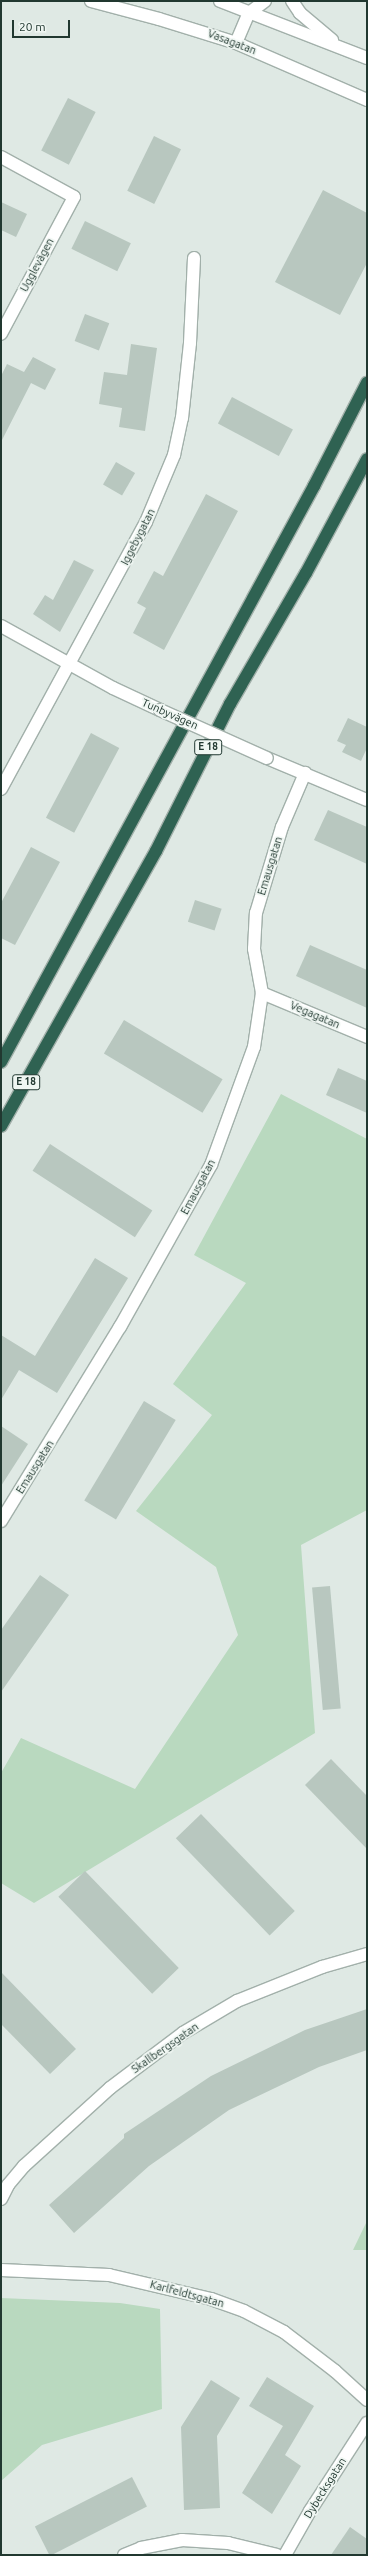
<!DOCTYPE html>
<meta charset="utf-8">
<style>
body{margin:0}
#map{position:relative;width:368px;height:2556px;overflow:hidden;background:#dfe9e4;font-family:Ubuntu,sans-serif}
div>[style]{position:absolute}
.green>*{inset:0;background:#b9d9bf}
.building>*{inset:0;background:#b8c7bf;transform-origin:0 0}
.roads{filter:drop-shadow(1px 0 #a2b0aa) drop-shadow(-1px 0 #a2b0aa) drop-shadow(0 1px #a2b0aa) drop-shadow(0 -1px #a2b0aa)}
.minor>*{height:12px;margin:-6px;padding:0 6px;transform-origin:6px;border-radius:6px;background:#fff}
.highway>*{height:12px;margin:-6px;padding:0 6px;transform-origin:6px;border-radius:6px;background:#2f6252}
.bridges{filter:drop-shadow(1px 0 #a2b0aa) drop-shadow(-1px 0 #a2b0aa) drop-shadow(0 1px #a2b0aa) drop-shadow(0 -1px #a2b0aa)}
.minor-bridge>*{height:12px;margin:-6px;padding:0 6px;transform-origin:6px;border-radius:6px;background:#fff}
span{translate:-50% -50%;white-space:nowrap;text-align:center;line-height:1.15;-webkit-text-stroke:3.5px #eff6f2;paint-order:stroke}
.shield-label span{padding:1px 3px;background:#eff6f2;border:1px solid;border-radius:3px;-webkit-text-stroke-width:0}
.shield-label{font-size:10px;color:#213830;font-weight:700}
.street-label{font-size:11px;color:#213830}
.frame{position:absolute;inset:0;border:2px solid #213830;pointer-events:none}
.scale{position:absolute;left:12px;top:20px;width:58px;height:18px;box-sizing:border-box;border:2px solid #213830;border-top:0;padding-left:5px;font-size:12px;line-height:14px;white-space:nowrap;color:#213830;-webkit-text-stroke:3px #eff6f2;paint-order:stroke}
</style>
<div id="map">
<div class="green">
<div style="clip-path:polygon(281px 1094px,367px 1139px,367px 1510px,301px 1545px,315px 1733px,34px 1903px,1px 1883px,1px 1773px,21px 1738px,135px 1789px,238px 1635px,216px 1567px,136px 1511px,212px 1415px,173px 1384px,246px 1283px,194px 1255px)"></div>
<div style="clip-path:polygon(367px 2221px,367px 2250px,353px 2250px)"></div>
<div style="clip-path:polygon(1px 2298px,120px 2303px,160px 2309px,162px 2409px,42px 2445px,1px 2481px)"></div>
</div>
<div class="building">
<div style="left:68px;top:98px;width:31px;height:59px;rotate:27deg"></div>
<div style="left:154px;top:136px;width:30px;height:61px;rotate:26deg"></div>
<div style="clip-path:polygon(323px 190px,367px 213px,367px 263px,340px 315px,275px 282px)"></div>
<div style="clip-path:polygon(1px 202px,27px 214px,16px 237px,1px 230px)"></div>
<div style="left:85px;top:221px;width:51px;height:31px;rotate:26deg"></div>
<div style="left:85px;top:314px;width:26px;height:29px;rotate:21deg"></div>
<div style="clip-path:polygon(131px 344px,157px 348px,145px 431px,119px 427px,122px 408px,99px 404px,104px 372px,127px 375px)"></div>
<div style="clip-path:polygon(33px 357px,56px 369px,45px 390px,31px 383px,1px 442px,1px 376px,7px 364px,24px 372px)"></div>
<div style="left:232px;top:397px;width:69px;height:30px;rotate:28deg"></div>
<div style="left:116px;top:462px;width:22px;height:26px;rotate:30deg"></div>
<div style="clip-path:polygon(206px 494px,238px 511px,164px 650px,133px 633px,146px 608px,137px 603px,154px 571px,163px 576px)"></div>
<div style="clip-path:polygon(74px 560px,94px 570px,60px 632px,33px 614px,45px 595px,53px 600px)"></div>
<div style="clip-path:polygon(348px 718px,367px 727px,367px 748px,361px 761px,342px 752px,346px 745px,337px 741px)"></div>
<div style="left:91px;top:733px;width:32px;height:96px;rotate:28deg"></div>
<div style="clip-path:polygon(328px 810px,367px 827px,367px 864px,314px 840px)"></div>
<div style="clip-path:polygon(31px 847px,60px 862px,15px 945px,1px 938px,1px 903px)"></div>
<div style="left:195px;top:900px;width:28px;height:23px;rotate:18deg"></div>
<div style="clip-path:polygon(310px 945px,367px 970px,367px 1008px,296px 976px)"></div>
<div style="left:124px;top:1020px;width:115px;height:39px;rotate:31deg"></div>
<div style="clip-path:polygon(338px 1068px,367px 1081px,367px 1113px,326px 1095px)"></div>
<div style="left:50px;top:1144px;width:122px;height:32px;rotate:33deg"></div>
<div style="clip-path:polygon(95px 1258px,128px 1278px,57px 1393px,19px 1370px,1px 1400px,1px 1335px,35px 1356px)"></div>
<div style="left:144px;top:1401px;width:37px;height:116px;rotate:31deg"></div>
<div style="clip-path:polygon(1px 1426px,28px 1444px,1px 1486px)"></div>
<div style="clip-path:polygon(40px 1575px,69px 1595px,1px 1692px,1px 1630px)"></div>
<div style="left:330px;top:1586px;width:123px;height:18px;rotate:85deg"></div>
<div style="clip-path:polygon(331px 1759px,367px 1796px,367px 1849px,305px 1785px)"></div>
<div style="left:201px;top:1814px;width:135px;height:35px;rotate:46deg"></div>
<div style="left:85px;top:1871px;width:135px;height:37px;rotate:46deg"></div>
<div style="clip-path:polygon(1px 1972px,76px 2049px,50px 2074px,1px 2024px)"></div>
<div style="clip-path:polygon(367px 2009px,367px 2050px,319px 2067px,229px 2110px,149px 2166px,74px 2233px,49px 2205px,124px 2138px,124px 2134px,211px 2076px,305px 2030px)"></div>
<div style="clip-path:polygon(267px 2377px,314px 2406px,285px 2455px,301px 2466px,272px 2514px,242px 2493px,283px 2426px,249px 2406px)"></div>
<div style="clip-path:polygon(211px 2380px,240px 2398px,217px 2436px,220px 2508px,184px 2510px,181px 2427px)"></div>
<div style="left:132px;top:2477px;width:33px;height:109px;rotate:63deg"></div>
<div style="clip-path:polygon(350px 2527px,367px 2539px,367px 2555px,331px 2555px)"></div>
</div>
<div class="roads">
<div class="minor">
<div style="left:91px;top:1px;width:70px;rotate:14.8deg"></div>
<div style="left:159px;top:19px;width:81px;rotate:17.3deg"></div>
<div style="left:236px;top:43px;width:143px;rotate:23.5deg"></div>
<div style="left:220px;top:1px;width:158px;rotate:21.2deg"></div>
<div style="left:292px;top:1px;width:14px;rotate:56deg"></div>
<div style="left:300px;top:13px;width:42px;rotate:40.2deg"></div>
<div style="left:236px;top:43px;width:33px;rotate:-67deg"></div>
<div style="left:249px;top:13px;width:20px;rotate:-37deg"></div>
<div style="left:1px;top:157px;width:83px;rotate:28.7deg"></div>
<div style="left:74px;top:197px;width:155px;rotate:118.1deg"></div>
<div style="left:1px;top:626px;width:128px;rotate:29deg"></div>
<div style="left:113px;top:688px;width:52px;rotate:25.1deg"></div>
<div style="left:267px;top:758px;width:108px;rotate:22.8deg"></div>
<div style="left:1px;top:789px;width:304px;rotate:-61.5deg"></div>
<div style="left:146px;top:522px;width:73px;rotate:-67.3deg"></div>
<div style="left:174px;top:455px;width:38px;rotate:-78deg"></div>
<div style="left:182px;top:418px;width:75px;rotate:-83.9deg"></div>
<div style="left:190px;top:343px;width:85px;rotate:-87.3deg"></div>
<div style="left:262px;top:993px;width:114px;rotate:22.7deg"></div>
<div style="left:1px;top:1521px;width:228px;rotate:-58.5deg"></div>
<div style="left:120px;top:1327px;width:186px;rotate:-60.7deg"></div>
<div style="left:211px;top:1165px;width:126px;rotate:-70deg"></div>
<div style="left:254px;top:1047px;width:55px;rotate:-81.6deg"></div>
<div style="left:262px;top:993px;width:45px;rotate:-100.3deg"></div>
<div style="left:254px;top:949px;width:36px;rotate:-87deg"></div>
<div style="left:256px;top:913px;width:90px;rotate:-73.2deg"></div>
<div style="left:282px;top:827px;width:59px;rotate:-66.9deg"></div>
<div style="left:1px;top:2199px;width:16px;rotate:-63deg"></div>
<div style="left:8px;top:2185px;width:25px;rotate:-50deg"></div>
<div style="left:24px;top:2166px;width:116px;rotate:-42.2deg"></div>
<div style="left:110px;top:2088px;width:91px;rotate:-37deg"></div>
<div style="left:183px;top:2033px;width:63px;rotate:-30.7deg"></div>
<div style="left:237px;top:2001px;width:92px;rotate:-21.8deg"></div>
<div style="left:322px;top:1967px;width:47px;rotate:-16.1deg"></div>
<div style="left:1px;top:2270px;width:108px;rotate:2.7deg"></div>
<div style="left:109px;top:2275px;width:105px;rotate:13.2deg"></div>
<div style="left:211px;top:2299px;width:35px;rotate:20deg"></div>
<div style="left:244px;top:2311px;width:45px;rotate:27.7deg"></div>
<div style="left:284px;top:2332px;width:64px;rotate:37.4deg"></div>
<div style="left:335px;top:2371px;width:43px;rotate:42.2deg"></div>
<div style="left:124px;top:2555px;width:18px;rotate:-22deg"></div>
<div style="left:141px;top:2548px;width:42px;rotate:-11deg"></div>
<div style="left:182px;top:2540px;width:46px;rotate:3.7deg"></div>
<div style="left:228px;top:2543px;width:50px;rotate:13.8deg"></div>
<div style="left:285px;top:2555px;width:51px;rotate:-60.4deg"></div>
<div style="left:310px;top:2511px;width:105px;rotate:-57.1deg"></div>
</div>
<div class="highway">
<div style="left:1px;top:1062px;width:656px;rotate:-61.48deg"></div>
<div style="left:314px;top:486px;width:116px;rotate:-62.8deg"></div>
<div style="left:1px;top:1126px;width:316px;rotate:-60.6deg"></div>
<div style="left:156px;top:851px;width:165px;rotate:-63.3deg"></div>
<div style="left:230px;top:704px;width:151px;rotate:-59.9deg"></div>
<div style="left:306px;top:573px;width:129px;rotate:-61.8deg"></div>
</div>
</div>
<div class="bridges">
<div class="minor-bridge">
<div style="left:160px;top:710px;width:117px;rotate:24.2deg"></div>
</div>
</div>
<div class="shield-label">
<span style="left:208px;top:747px">E 18</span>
<span style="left:26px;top:1082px">E 18</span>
</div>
<div class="street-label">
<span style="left:232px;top:42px;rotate:21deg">Vasagatan</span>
<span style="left:37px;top:265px;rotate:-62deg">Ugglevägen</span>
<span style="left:138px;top:537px;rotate:-63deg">Iggebygatan</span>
<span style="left:170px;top:714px;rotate:24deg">Tunbyvägen</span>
<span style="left:270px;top:866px;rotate:-73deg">Emausgatan</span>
<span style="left:315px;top:1015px;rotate:23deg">Vegagatan</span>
<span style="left:198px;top:1187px;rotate:-62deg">Emausgatan</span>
<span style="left:35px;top:1467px;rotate:-58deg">Emausgatan</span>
<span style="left:165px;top:2048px;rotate:-35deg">Skallbergsgatan</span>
<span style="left:187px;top:2294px;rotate:15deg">Karlfeldtsgatan</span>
<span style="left:325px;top:2488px;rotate:-58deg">Dybecksgatan</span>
</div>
<div class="frame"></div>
<div class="scale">20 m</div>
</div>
